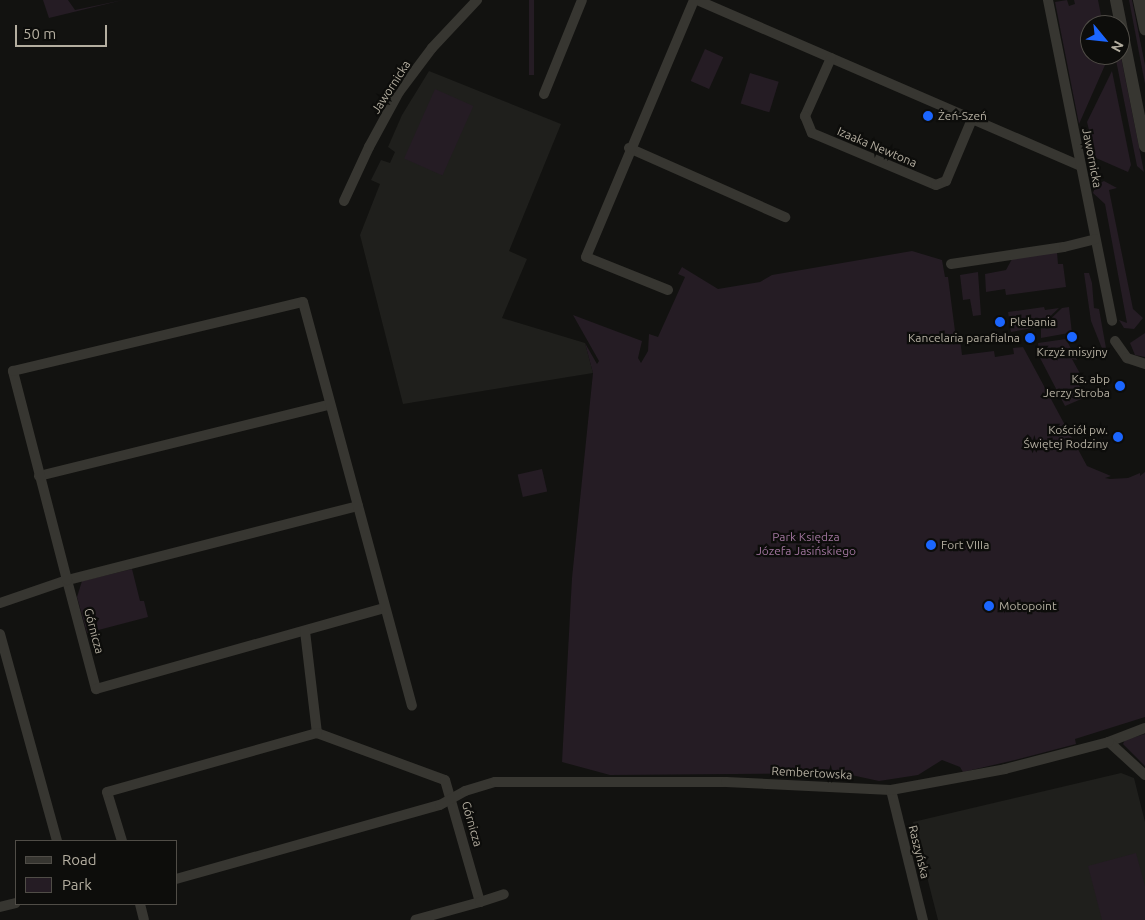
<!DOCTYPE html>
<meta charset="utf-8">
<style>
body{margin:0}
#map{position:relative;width:1145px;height:920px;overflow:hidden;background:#121210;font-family:Ubuntu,sans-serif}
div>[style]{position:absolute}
.built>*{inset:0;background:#1f1f1c}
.green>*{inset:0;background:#251c24;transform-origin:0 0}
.minor>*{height:10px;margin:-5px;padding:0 5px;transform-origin:5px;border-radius:5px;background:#373631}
.tertiary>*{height:12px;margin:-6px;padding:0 6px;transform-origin:6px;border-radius:6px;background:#373631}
.dots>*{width:14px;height:14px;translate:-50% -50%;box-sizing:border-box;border:2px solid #0d0d0b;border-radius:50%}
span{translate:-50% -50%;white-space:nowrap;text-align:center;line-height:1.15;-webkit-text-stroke:4.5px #0d0d0b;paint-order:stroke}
.street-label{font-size:12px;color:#b4aea0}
.poi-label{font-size:12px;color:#b4aea0}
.left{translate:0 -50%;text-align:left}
.right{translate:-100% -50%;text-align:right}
.park-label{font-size:12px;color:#a1759e}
.legend{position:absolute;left:15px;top:840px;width:162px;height:65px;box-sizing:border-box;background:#0d0d0b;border:1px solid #504d47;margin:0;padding:6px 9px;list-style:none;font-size:15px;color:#b4aea0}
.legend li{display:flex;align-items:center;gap:10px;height:25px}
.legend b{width:25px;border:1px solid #504d47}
.north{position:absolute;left:1080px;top:15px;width:50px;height:50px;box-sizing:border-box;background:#0d0d0b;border:1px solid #504d47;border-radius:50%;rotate:118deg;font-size:14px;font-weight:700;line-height:20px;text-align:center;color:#b4aea0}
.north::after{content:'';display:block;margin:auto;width:18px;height:22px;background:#1b66ff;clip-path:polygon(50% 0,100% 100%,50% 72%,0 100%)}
.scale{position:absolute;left:15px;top:25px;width:92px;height:22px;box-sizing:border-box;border:2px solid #b4aea0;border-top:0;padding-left:6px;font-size:15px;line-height:18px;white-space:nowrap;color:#b4aea0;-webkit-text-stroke:4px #0d0d0b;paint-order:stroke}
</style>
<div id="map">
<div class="built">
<div style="clip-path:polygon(429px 71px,561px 124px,509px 251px,527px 259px,502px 318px,585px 343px,593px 373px,403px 404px,360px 235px,380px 184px,371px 180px,381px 160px,390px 163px,395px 152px,388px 147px,402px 115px)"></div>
<div style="clip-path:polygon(1121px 773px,1134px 778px,1145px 822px,1145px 920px,938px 920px,913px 822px)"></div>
</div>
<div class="green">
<div style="clip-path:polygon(43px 0,68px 0,75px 10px,123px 0,49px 18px)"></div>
<div style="left:529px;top:0;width:5px;height:75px"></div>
<div style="clip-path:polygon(1067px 0,1069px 6px,1075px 4px,1074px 0,1098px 0,1103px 25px,1090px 25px,1090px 55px,1109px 56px,1079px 124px,1055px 2px)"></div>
<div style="clip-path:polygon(1129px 0,1132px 0,1145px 65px,1145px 84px)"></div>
<div style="left:705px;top:49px;width:20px;height:35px;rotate:24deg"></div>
<div style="clip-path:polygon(1120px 52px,1144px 172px,1137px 166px,1115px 55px,1120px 55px)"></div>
<div style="clip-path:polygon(1112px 71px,1131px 165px,1128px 172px,1096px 158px,1087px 122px)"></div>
<div style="left:750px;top:73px;width:30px;height:32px;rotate:17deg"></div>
<div style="left:435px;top:89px;width:42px;height:76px;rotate:24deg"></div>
<div style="clip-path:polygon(1104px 181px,1117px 188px,1109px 190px,1133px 309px,1143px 318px,1134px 329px,1124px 328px,1119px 320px,1127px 323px,1105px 204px,1093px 193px,1096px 185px)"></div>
<div style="clip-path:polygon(912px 251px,942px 260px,945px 277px,948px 277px,956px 339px,960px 339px,962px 355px,994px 351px,995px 357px,1014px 354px,1013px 348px,1023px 347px,1087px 466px,1111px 476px,1105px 478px,1110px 479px,1128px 478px,1140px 473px,1140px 476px,1145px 472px,1145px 717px,1075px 739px,1076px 744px,1015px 760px,963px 772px,960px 767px,942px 760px,918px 775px,879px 781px,842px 773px,610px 775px,562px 762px,572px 578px,593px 373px,585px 343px,597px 364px,599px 361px,573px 315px,642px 341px,638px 358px,641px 363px,648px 351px,649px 334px,658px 337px,685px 277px,678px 274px,682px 267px,718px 289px,760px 282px,772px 275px)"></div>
<div style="clip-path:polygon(1057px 252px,1058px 264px,1063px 264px,1066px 287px,1006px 295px,1005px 289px,986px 292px,985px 274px,1006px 270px,1012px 259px)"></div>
<div style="clip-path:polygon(978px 272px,981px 315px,973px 316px,970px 299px,963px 300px,960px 275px)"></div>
<div style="clip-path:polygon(1084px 273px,1089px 273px,1092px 283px,1094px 308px,1099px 309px,1106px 348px,1103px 351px,1091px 321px)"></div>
<div style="clip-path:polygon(1044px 307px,1045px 310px,1059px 308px,1039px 327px,1011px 332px,1008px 312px)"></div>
<div style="clip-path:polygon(1069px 307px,1073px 342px,1069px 333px,1041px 338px,1041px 328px,1062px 308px)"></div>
<div style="clip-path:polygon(1145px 333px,1145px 357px,1135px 355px,1130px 343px)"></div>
<div style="clip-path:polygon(1066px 339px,1077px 360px,1072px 359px,1083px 379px,1076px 380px,1086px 397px,1065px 406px,1039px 356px,1038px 343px)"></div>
<div style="left:542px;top:469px;width:23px;height:25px;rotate:77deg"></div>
<div style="clip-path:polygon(132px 569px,140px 601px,144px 601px,148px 617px,87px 633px,77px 597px,82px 581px)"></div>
<div style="clip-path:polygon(1145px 734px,1145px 766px,1123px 744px,1125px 740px)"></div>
<div style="clip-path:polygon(1136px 853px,1145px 886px,1145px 920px,1102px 920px,1088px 866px)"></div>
</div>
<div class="minor">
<div style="left:697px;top:0;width:418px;rotate:23.4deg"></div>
<div style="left:1048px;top:0;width:327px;rotate:78.7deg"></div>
<div style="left:831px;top:58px;width:64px;rotate:114.1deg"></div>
<div style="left:805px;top:116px;width:18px;rotate:68deg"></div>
<div style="left:812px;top:133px;width:134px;rotate:22.8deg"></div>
<div style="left:936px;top:185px;width:11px;rotate:-22deg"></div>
<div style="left:946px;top:181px;width:67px;rotate:-67.2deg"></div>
<div style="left:544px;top:94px;width:101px;rotate:-68deg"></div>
<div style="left:629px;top:148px;width:171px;rotate:23.9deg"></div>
<div style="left:344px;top:201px;width:60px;rotate:-65.2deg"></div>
<div style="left:369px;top:147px;width:63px;rotate:-61.4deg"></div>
<div style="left:399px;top:92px;width:55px;rotate:-53.1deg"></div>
<div style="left:432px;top:48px;width:66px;rotate:-46.8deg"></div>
<div style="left:951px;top:264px;width:114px;rotate:-8.6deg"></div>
<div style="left:1064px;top:247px;width:32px;rotate:-14deg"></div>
<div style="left:668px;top:290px;width:88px;rotate:-158.1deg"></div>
<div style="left:586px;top:257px;width:279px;rotate:-67.2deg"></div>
<div style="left:1115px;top:341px;width:21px;rotate:55deg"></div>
<div style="left:1127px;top:358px;width:19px;rotate:18deg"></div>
<div style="left:39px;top:476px;width:299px;rotate:-13.8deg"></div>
<div style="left:358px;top:506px;width:300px;rotate:165.7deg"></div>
<div style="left:67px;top:580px;width:113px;rotate:75.1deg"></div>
<div style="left:96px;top:689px;width:299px;rotate:-15.7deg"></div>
<div style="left:0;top:603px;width:71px;rotate:-18.9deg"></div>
<div style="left:67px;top:580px;width:216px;rotate:-104.5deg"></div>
<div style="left:13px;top:371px;width:298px;rotate:-13.4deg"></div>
<div style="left:303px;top:302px;width:418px;rotate:74.9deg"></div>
<div style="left:305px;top:631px;width:103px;rotate:83.3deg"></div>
<div style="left:0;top:634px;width:215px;rotate:74.6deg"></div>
<div style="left:1145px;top:728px;width:39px;rotate:159deg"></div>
<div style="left:1109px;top:742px;width:49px;rotate:42.5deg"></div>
<div style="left:317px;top:733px;width:136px;rotate:20.2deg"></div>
<div style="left:445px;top:780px;width:127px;rotate:74deg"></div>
<div style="left:480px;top:902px;width:67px;rotate:164.5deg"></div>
<div style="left:891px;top:790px;width:134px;rotate:76.2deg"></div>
<div style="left:122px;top:841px;width:51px;rotate:-107deg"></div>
<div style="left:107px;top:792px;width:218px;rotate:-15.7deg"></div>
<div style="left:176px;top:879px;width:274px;rotate:-15.7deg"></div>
<div style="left:440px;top:805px;width:29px;rotate:-29deg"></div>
<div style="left:465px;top:791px;width:31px;rotate:-17deg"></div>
<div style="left:495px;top:782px;width:231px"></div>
<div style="left:726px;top:782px;width:165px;rotate:2.8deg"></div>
<div style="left:891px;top:790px;width:116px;rotate:-10.4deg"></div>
<div style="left:1005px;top:769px;width:107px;rotate:-14.6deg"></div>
<div style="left:480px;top:902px;width:25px;rotate:-18deg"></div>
<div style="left:140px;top:904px;width:16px;rotate:76deg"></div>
<div style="left:0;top:907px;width:16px;rotate:-14deg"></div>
</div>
<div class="tertiary">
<div style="left:1116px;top:0;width:149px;rotate:78.8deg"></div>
<div style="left:1139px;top:0;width:30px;rotate:78deg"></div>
</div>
<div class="dots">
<div style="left:928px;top:116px;background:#1b66ff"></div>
<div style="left:1000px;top:322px;background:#1b66ff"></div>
<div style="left:1072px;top:337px;background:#1b66ff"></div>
<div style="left:1030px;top:338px;background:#1b66ff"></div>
<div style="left:1120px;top:386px;background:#1b66ff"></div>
<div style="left:1118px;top:437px;background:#1b66ff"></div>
<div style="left:931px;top:545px;background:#1b66ff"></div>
<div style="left:989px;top:606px;background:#1b66ff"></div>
</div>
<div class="street-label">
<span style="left:391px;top:87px;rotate:-57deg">Jawornicka</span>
<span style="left:877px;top:147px;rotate:23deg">Izaaka Newtona</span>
<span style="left:1092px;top:158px;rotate:79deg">Jawornicka</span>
<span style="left:94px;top:631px;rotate:75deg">Górnicza</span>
<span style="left:812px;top:773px;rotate:3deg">Rembertowska</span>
<span style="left:472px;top:824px;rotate:74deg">Górnicza</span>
<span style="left:919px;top:852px;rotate:76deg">Raszyńska</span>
</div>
<div class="poi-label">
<span class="left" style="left:938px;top:116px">Żeń-Szeń</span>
<span class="left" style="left:1010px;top:322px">Plebania</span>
<span class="right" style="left:1020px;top:338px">Kancelaria parafialna</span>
<span style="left:1072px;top:352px">Krzyż misyjny</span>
<span class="right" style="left:1110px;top:386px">Ks. abp<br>Jerzy Stroba</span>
<span class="right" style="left:1108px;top:437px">Kościół pw.<br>Świętej Rodziny</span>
<span class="left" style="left:941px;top:545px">Fort VIIIa</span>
<span class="left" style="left:999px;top:606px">Motopoint</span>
</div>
<div class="park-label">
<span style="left:806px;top:544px">Park Księdza<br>Józefa Jasińskiego</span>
</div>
<ul class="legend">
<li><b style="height:6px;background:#373631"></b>Road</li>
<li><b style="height:14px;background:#251c24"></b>Park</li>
</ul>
<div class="north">N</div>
<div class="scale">50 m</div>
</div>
